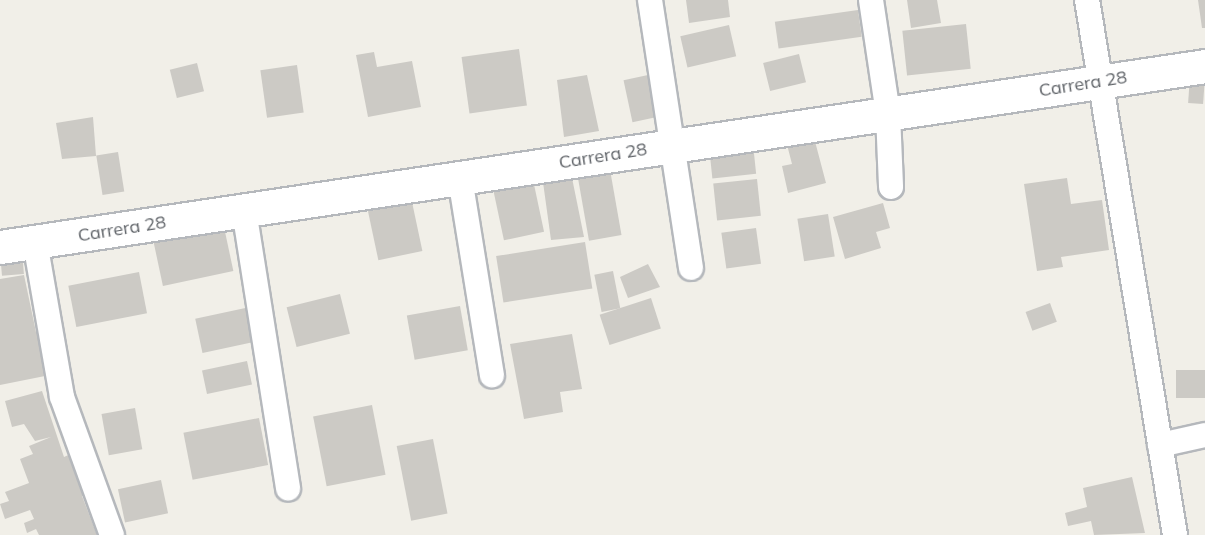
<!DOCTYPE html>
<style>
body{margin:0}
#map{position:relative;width:1205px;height:535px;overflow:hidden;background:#f1efe8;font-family:Mulish,sans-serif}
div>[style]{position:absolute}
.building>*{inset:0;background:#cccac5;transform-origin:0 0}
.roads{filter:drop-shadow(2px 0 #b5b8bc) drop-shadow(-2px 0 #b5b8bc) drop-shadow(0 2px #b5b8bc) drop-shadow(0 -2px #b5b8bc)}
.street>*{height:24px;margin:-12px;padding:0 12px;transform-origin:12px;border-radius:12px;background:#fff}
.secondary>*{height:33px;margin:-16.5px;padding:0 16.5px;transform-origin:16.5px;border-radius:16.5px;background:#fff}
span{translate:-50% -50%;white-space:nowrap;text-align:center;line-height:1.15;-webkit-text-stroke:6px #fff;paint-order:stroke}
.street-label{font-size:18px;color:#5f6368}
</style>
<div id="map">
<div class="building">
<div style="clip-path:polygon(686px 0,728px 0,730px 17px,689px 23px)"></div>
<div style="clip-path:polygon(907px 0,937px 0,941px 23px,911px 28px)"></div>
<div style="clip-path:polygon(1198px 0,1205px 0,1205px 28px,1202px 28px)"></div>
<div style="left:858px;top:10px;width:27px;height:84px;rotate:82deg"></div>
<div style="left:966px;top:24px;width:45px;height:64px;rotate:84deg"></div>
<div style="left:729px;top:25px;width:32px;height:50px;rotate:77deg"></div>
<div style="left:519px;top:49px;width:57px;height:58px;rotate:82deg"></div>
<div style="clip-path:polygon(374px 52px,377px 67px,412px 61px,421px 107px,368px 117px,356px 55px)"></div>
<div style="left:799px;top:54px;width:29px;height:37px;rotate:76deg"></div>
<div style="left:197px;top:63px;width:29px;height:28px;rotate:76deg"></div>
<div style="left:297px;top:65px;width:48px;height:37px;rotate:82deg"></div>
<div style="clip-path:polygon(587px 75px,599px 131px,564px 137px,557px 80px)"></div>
<div style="left:648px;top:75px;width:43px;height:25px;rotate:78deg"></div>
<div style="left:1190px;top:76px;width:15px;height:27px;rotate:4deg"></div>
<div style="clip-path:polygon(93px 117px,96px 156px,62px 159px,56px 123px)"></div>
<div style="clip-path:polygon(812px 130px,826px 183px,788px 193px,782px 166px,792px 164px,785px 137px)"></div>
<div style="left:753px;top:144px;width:30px;height:44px;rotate:84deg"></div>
<div style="left:118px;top:152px;width:40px;height:22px;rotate:81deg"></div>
<div style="left:609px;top:164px;width:72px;height:33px;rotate:80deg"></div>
<div style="clip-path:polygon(571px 173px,584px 237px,551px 240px,542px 175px)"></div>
<div style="left:532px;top:175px;width:58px;height:41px;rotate:78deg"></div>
<div style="clip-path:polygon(1067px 178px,1071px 204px,1102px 200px,1109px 250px,1061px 257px,1063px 267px,1037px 271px,1024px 184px)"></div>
<div style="left:757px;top:179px;width:37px;height:44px;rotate:84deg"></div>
<div style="left:412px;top:202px;width:50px;height:45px;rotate:78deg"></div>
<div style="clip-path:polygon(883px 203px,890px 228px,876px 232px,881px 248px,845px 259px,833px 217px)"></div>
<div style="left:828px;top:214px;width:43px;height:31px;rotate:81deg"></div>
<div style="left:224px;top:227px;width:45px;height:72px;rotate:78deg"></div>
<div style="left:756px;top:228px;width:36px;height:35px;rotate:82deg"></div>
<div style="left:585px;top:242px;width:47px;height:90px;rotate:81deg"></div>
<div style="left:22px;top:252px;width:22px;height:22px;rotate:85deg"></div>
<div style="clip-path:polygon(648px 264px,660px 287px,628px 298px,620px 277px)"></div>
<div style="left:613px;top:271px;width:38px;height:19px;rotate:79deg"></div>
<div style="left:139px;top:272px;width:42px;height:72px;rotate:79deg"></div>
<div style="clip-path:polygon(24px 275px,36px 332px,40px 330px,50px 375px,0 385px,0 279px)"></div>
<div style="left:340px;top:294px;width:41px;height:55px;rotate:76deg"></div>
<div style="left:651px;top:298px;width:32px;height:54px;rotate:72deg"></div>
<div style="left:1050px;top:303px;width:20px;height:26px;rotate:70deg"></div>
<div style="left:460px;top:306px;width:45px;height:54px;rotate:80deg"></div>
<div style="left:250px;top:307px;width:35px;height:56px;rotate:78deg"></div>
<div style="clip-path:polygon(572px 334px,582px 389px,560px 392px,563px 412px,524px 419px,510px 344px)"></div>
<div style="left:247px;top:361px;width:24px;height:46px;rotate:78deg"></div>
<div style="left:1205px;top:370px;width:28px;height:29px;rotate:90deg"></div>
<div style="clip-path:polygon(42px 391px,64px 457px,73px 453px,88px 493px,82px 496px,97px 535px,39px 535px,36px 529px,27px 533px,24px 523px,34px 519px,30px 510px,5px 519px,0 504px,9px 501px,5px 492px,29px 483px,20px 459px,33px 454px,29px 446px,51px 437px,35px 441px,24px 424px,12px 427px,5px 401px)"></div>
<div style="left:372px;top:405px;width:71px;height:60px;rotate:79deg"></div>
<div style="left:135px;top:408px;width:42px;height:34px;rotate:80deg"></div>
<div style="left:259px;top:418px;width:48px;height:77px;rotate:79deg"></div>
<div style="left:433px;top:439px;width:76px;height:37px;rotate:79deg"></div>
<div style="clip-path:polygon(1132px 477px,1145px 533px,1094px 535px,1091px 521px,1068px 526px,1065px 513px,1087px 507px,1083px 488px)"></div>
<div style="left:161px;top:480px;width:34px;height:44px;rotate:78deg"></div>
</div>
<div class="roads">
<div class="street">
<div style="left:650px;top:0;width:271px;rotate:81.3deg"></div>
<div style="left:871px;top:0;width:115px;rotate:81.5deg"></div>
<div style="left:888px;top:114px;width:73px;rotate:87.6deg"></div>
<div style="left:1087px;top:0;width:542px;rotate:80.66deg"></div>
<div style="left:460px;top:178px;width:200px;rotate:80.8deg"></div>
<div style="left:244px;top:210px;width:282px;rotate:81deg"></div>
<div style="left:35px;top:242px;width:157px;rotate:80.1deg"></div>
<div style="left:62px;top:397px;width:147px;rotate:70.1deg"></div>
<div style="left:1160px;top:445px;width:46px;rotate:-12.5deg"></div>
</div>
<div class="secondary">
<div style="left:0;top:247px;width:1219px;rotate:-8.54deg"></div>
</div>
</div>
<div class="street-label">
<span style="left:1083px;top:84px;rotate:-9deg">Carrera 28</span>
<span style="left:603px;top:156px;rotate:-9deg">Carrera 28</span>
<span style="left:122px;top:229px;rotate:-9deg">Carrera 28</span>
</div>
</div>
